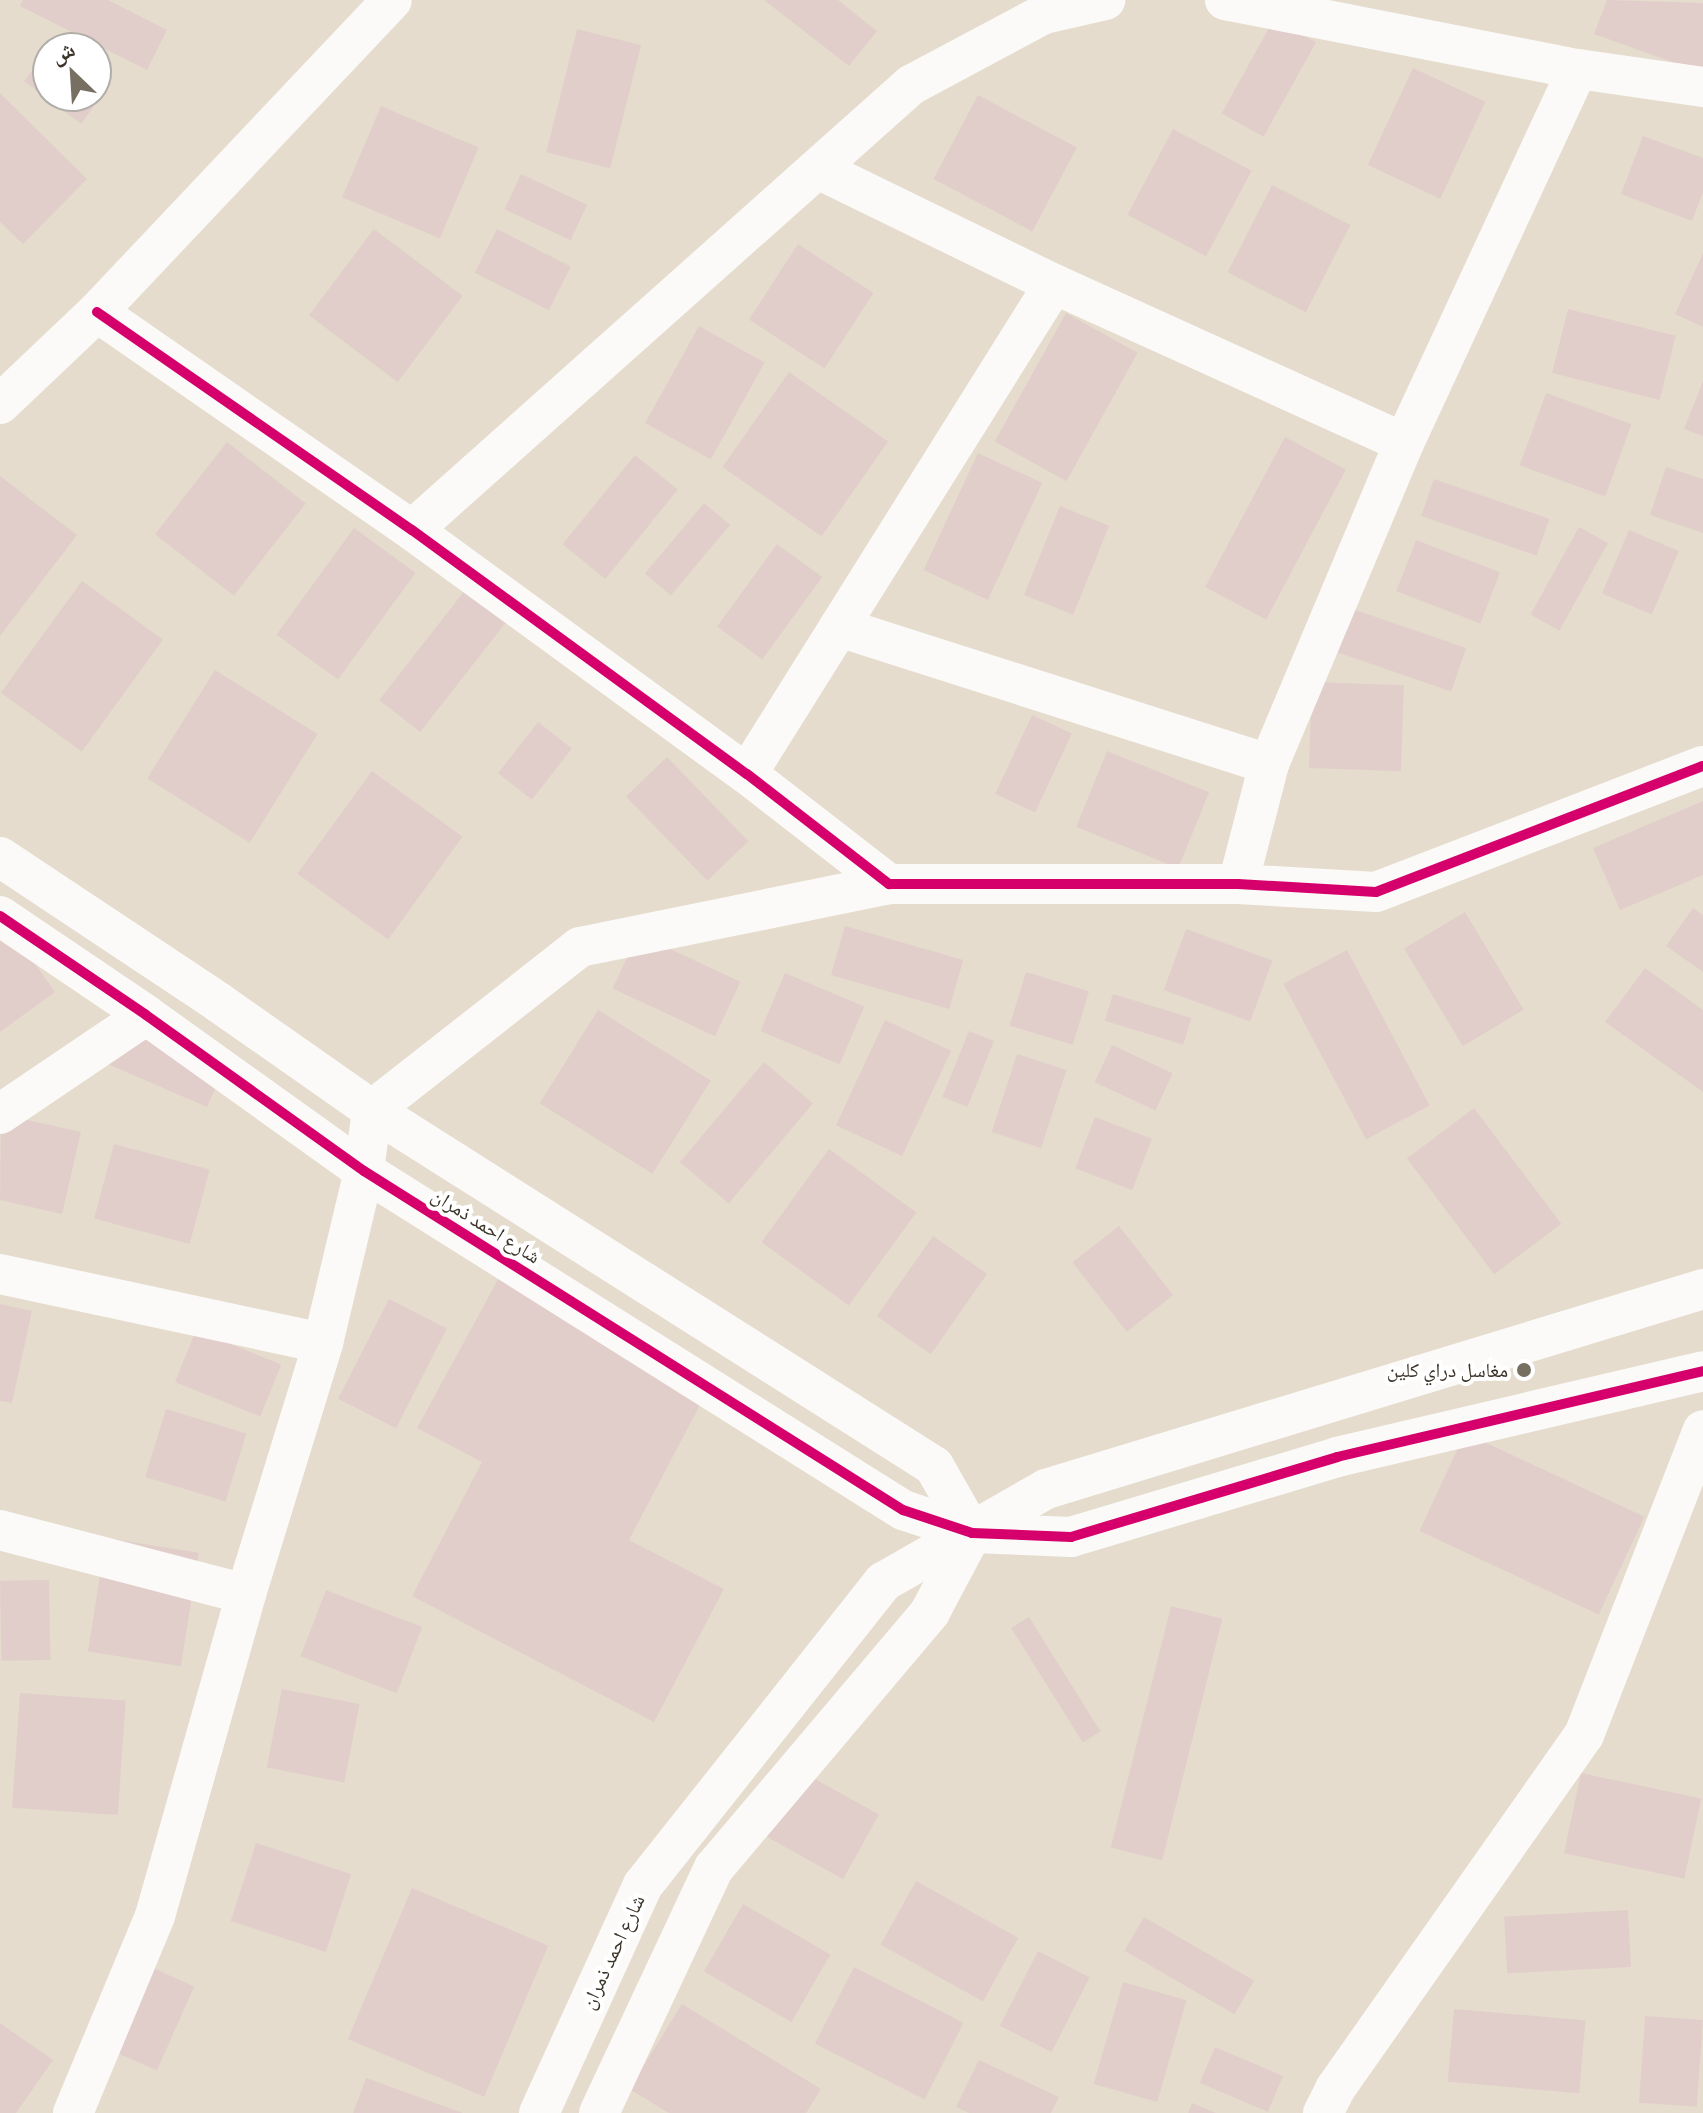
<!DOCTYPE html>
<meta charset="utf-8">
<style>
body{margin:0}
#map{position:relative;width:1703px;height:2113px;overflow:hidden;background:#e5dccd;font-family:"PT Sans Narrow","Noto Naskh Arabic",sans-serif}
div>[style]{position:absolute}
.building>*{inset:0;background:#e1cecb;transform-origin:0 0}
.street>*{height:40px;margin:-20px;padding:0 20px;transform-origin:20px;border-radius:20px;background:#fbfaf8}
.cycleway>*{height:10px;margin:-5px;padding:0 5px;transform-origin:5px;border-radius:5px;background:#d6006c}
.dots>*{width:22px;height:22px;translate:-50% -50%;box-sizing:border-box;border:4px solid #fff;border-radius:50%}
span{translate:-50% -50%;white-space:nowrap;text-align:center;line-height:1.15;-webkit-text-stroke:8px #fff;paint-order:stroke}
.street-label{font-size:20px;color:#3b3429}
.poi-label{font-size:20px;color:#3b3429}
.right{translate:-100% -50%;text-align:right}
.north{position:absolute;left:32px;top:32px;width:80px;height:80px;box-sizing:border-box;background:#fff;border:2px solid #b1aea9;border-radius:50%;rotate:335deg;font-size:22px;font-weight:700;line-height:32px;text-align:center;color:#3b3429}
.north::after{content:'';display:block;margin:auto;width:28px;height:36px;background:#766f62;clip-path:polygon(50% 0,100% 100%,50% 72%,0 100%)}
</style>
<div id="map">
<div class="building">
<div style="clip-path:polygon(23px 0,108px 0,167px 30px,147px 70px,20px 6px)"></div>
<div style="clip-path:polygon(764px 0,838px 0,877px 31px,849px 66px)"></div>
<div style="clip-path:polygon(1607px 0,1703px 3px,1703px 73px,1594px 34px)"></div>
<div style="left:1274px;top:19px;width:48px;height:108px;rotate:29deg"></div>
<div style="left:577px;top:29px;width:66px;height:127px;rotate:14deg"></div>
<div style="clip-path:polygon(48px 50px,48px 96px,96px 96px,96px 73px,111px 83px,81px 124px,24px 81px)"></div>
<div style="left:1413px;top:68px;width:80px;height:107px;rotate:25deg"></div>
<div style="clip-path:polygon(0 93px,87px 179px,23px 244px,0 222px)"></div>
<div style="left:978px;top:95px;width:112px;height:95px;rotate:28deg"></div>
<div style="left:381px;top:106px;width:106px;height:99px;rotate:23deg"></div>
<div style="left:1173px;top:129px;width:89px;height:97px;rotate:28deg"></div>
<div style="clip-path:polygon(1643px 136px,1703px 158px,1703px 192px,1692px 221px,1621px 194px)"></div>
<div style="left:521px;top:174px;width:73px;height:39px;rotate:25deg"></div>
<div style="left:1272px;top:185px;width:88px;height:98px;rotate:27deg"></div>
<div style="left:374px;top:229px;width:111px;height:108px;rotate:37deg"></div>
<div style="left:497px;top:229px;width:83px;height:49px;rotate:27deg"></div>
<div style="left:798px;top:244px;width:90px;height:90px;rotate:33deg"></div>
<div style="clip-path:polygon(1703px 253px,1703px 327px,1675px 314px)"></div>
<div style="left:1568px;top:309px;width:111px;height:66px;rotate:14deg"></div>
<div style="left:1066px;top:313px;width:82px;height:147px;rotate:29deg"></div>
<div style="left:699px;top:326px;width:75px;height:111px;rotate:29deg"></div>
<div style="left:789px;top:372px;width:121px;height:116px;rotate:35deg"></div>
<div style="clip-path:polygon(1703px 381px,1703px 436px,1684px 429px)"></div>
<div style="left:1546px;top:393px;width:91px;height:77px;rotate:20deg"></div>
<div style="left:1285px;top:437px;width:69px;height:170px;rotate:28deg"></div>
<div style="left:227px;top:442px;width:100px;height:117px;rotate:38deg"></div>
<div style="left:978px;top:453px;width:71px;height:129px;rotate:25deg"></div>
<div style="left:635px;top:455px;width:55px;height:115px;rotate:39deg"></div>
<div style="clip-path:polygon(1666px 467px,1703px 479px,1703px 533px,1650px 515px)"></div>
<div style="clip-path:polygon(0 476px,77px 535px,0 636px)"></div>
<div style="left:1434px;top:479px;width:122px;height:39px;rotate:19deg"></div>
<div style="left:704px;top:503px;width:34px;height:92px;rotate:40deg"></div>
<div style="left:1060px;top:506px;width:53px;height:96px;rotate:22deg"></div>
<div style="left:1579px;top:527px;width:33px;height:100px;rotate:29deg"></div>
<div style="left:354px;top:528px;width:76px;height:132px;rotate:36deg"></div>
<div style="left:1629px;top:530px;width:54px;height:69px;rotate:23deg"></div>
<div style="left:1416px;top:540px;width:90px;height:55px;rotate:21deg"></div>
<div style="left:777px;top:544px;width:56px;height:102px;rotate:36deg"></div>
<div style="left:82px;top:581px;width:100px;height:138px;rotate:36deg"></div>
<div style="left:466px;top:589px;width:52px;height:141px;rotate:38deg"></div>
<div style="left:1347px;top:607px;width:126px;height:46px;rotate:19deg"></div>
<div style="left:215px;top:670px;width:121px;height:128px;rotate:32deg"></div>
<div style="left:1312px;top:682px;width:92px;height:86px;rotate:2deg"></div>
<div style="left:1032px;top:715px;width:44px;height:87px;rotate:25deg"></div>
<div style="left:538px;top:722px;width:43px;height:65px;rotate:38deg"></div>
<div style="left:1107px;top:751px;width:110px;height:82px;rotate:22deg"></div>
<div style="left:667px;top:757px;width:117px;height:57px;rotate:46deg"></div>
<div style="left:372px;top:771px;width:112px;height:127px;rotate:36deg"></div>
<div style="clip-path:polygon(1703px 801px,1703px 875px,1620px 910px,1593px 848px)"></div>
<div style="clip-path:polygon(1693px 908px,1703px 915px,1703px 972px,1666px 946px)"></div>
<div style="left:1465px;top:912px;width:114px;height:71px;rotate:59deg"></div>
<div style="clip-path:polygon(0 915px,55px 992px,0 1032px)"></div>
<div style="left:845px;top:926px;width:123px;height:51px;rotate:16deg"></div>
<div style="left:1186px;top:929px;width:92px;height:65px;rotate:20deg"></div>
<div style="left:638px;top:934px;width:113px;height:60px;rotate:25deg"></div>
<div style="left:1347px;top:950px;width:176px;height:72px;rotate:62deg"></div>
<div style="clip-path:polygon(1645px 968px,1703px 1010px,1703px 1092px,1605px 1022px)"></div>
<div style="left:1026px;top:972px;width:66px;height:56px;rotate:17deg"></div>
<div style="left:785px;top:973px;width:86px;height:63px;rotate:23deg"></div>
<div style="left:1113px;top:994px;width:82px;height:28px;rotate:17deg"></div>
<div style="clip-path:polygon(116px 1008px,227px 1062px,207px 1107px,73px 1049px)"></div>
<div style="left:598px;top:1010px;width:133px;height:110px;rotate:32deg"></div>
<div style="left:885px;top:1020px;width:73px;height:116px;rotate:25deg"></div>
<div style="left:969px;top:1031px;width:27px;height:71px;rotate:22deg"></div>
<div style="left:1112px;top:1045px;width:67px;height:41px;rotate:25deg"></div>
<div style="left:1017px;top:1054px;width:52px;height:82px;rotate:18deg"></div>
<div style="left:764px;top:1062px;width:64px;height:131px;rotate:40deg"></div>
<div style="left:1474px;top:1108px;width:145px;height:84px;rotate:53deg"></div>
<div style="clip-path:polygon(1px 1114px,81px 1132px,62px 1214px,0 1200px)"></div>
<div style="left:1095px;top:1117px;width:61px;height:55px;rotate:21deg"></div>
<div style="left:114px;top:1144px;width:99px;height:77px;rotate:15deg"></div>
<div style="left:829px;top:1149px;width:108px;height:115px;rotate:36deg"></div>
<div style="left:1119px;top:1226px;width:88px;height:59px;rotate:52deg"></div>
<div style="left:933px;top:1236px;width:66px;height:98px;rotate:35deg"></div>
<div style="clip-path:polygon(501px 1274px,711px 1384px,629px 1540px,724px 1589px,654px 1722px,412px 1596px,482px 1462px,417px 1428px)"></div>
<div style="left:389px;top:1299px;width:65px;height:112px;rotate:27deg"></div>
<div style="clip-path:polygon(0 1304px,32px 1311px,12px 1403px,0 1401px)"></div>
<div style="left:196px;top:1330px;width:92px;height:56px;rotate:22deg"></div>
<div style="left:166px;top:1409px;width:84px;height:71px;rotate:17deg"></div>
<div style="left:1465px;top:1433px;width:198px;height:108px;rotate:25deg"></div>
<div style="left:106px;top:1538px;width:94px;height:115px;rotate:9deg"></div>
<div style="left:49px;top:1580px;width:80px;height:49px;rotate:89deg"></div>
<div style="left:326px;top:1590px;width:103px;height:71px;rotate:21deg"></div>
<div style="left:1171px;top:1606px;width:53px;height:249px;rotate:14deg"></div>
<div style="left:1029px;top:1617px;width:135px;height:21px;rotate:58deg"></div>
<div style="left:282px;top:1689px;width:79px;height:80px;rotate:11deg"></div>
<div style="left:20px;top:1693px;width:106px;height:115px;rotate:4deg"></div>
<div style="left:788px;top:1764px;width:104px;height:74px;rotate:29deg"></div>
<div style="left:1581px;top:1773px;width:123px;height:82px;rotate:12deg"></div>
<div style="left:256px;top:1843px;width:100px;height:82px;rotate:18deg"></div>
<div style="left:916px;top:1881px;width:117px;height:73px;rotate:29deg"></div>
<div style="left:412px;top:1888px;width:148px;height:164px;rotate:23deg"></div>
<div style="left:743px;top:1904px;width:101px;height:78px;rotate:30deg"></div>
<div style="left:1628px;top:1910px;width:57px;height:124px;rotate:87deg"></div>
<div style="left:1144px;top:1917px;width:127px;height:39px;rotate:30deg"></div>
<div style="left:1038px;top:1951px;width:58px;height:84px;rotate:27deg"></div>
<div style="left:854px;top:1967px;width:123px;height:86px;rotate:27deg"></div>
<div style="left:155px;top:1969px;width:43px;height:92px;rotate:24deg"></div>
<div style="left:1123px;top:1982px;width:66px;height:106px;rotate:16deg"></div>
<div style="clip-path:polygon(682px 2004px,821px 2089px,806px 2113px,669px 2113px,629px 2089px)"></div>
<div style="left:1454px;top:2009px;width:132px;height:73px;rotate:5deg"></div>
<div style="left:1645px;top:2016px;width:58px;height:87px;rotate:4deg"></div>
<div style="clip-path:polygon(0 2023px,53px 2060px,16px 2113px,0 2113px)"></div>
<div style="left:1215px;top:2047px;width:74px;height:39px;rotate:23deg"></div>
<div style="clip-path:polygon(979px 2060px,1059px 2097px,1051px 2113px,969px 2113px,956px 2107px)"></div>
<div style="clip-path:polygon(366px 2078px,463px 2113px,353px 2113px)"></div>
<div style="clip-path:polygon(1192px 2103px,1216px 2113px,1188px 2113px)"></div>
</div>
<div class="street">
<div style="left:1225px;top:0;width:360px;rotate:11.1deg"></div>
<div style="left:1578px;top:69px;width:126px;rotate:8.2deg"></div>
<div style="left:818px;top:169px;width:263px;rotate:26deg"></div>
<div style="left:1054px;top:284px;width:384px;rotate:24.4deg"></div>
<div style="left:97px;top:312px;width:383px;rotate:34.7deg"></div>
<div style="left:412px;top:530px;width:414px;rotate:36.1deg"></div>
<div style="left:747px;top:774px;width:180px;rotate:37.8deg"></div>
<div style="left:889px;top:884px;width:349px"></div>
<div style="left:1238px;top:884px;width:138px;rotate:3.3deg"></div>
<div style="left:1376px;top:892px;width:350px;rotate:-21.1deg"></div>
<div style="left:0;top:404px;width:134px;rotate:-43.5deg"></div>
<div style="left:97px;top:312px;width:429px;rotate:-46.6deg"></div>
<div style="left:412px;top:530px;width:669px;rotate:-41.73deg"></div>
<div style="left:911px;top:85px;width:151px;rotate:-28.1deg"></div>
<div style="left:1044px;top:14px;width:63px;rotate:-12.9deg"></div>
<div style="left:839px;top:627px;width:451px;rotate:17.7deg"></div>
<div style="left:747px;top:774px;width:578px;rotate:-57.93deg"></div>
<div style="left:0;top:857px;width:262px;rotate:33.6deg"></div>
<div style="left:218px;top:1002px;width:188px;rotate:35deg"></div>
<div style="left:372px;top:1110px;width:665px;rotate:32.35deg"></div>
<div style="left:934px;top:1466px;width:77px;rotate:60.4deg"></div>
<div style="left:1238px;top:884px;width:124px;rotate:-75.5deg"></div>
<div style="left:1269px;top:764px;width:348px;rotate:-67.2deg"></div>
<div style="left:1404px;top:443px;width:412px;rotate:-65.1deg"></div>
<div style="left:0;top:916px;width:176px;rotate:34.1deg"></div>
<div style="left:146px;top:1015px;width:268px;rotate:35.6deg"></div>
<div style="left:364px;top:1171px;width:637px;rotate:32.17deg"></div>
<div style="left:903px;top:1510px;width:73px;rotate:18.4deg"></div>
<div style="left:972px;top:1533px;width:99px;rotate:2.3deg"></div>
<div style="left:1071px;top:1537px;width:278px;rotate:-16.7deg"></div>
<div style="left:1337px;top:1457px;width:376px;rotate:-13.2deg"></div>
<div style="left:0;top:1114px;width:176px;rotate:-34.1deg"></div>
<div style="left:0;top:1274px;width:330px;rotate:12.1deg"></div>
<div style="left:0;top:1530px;width:254px;rotate:14.6deg"></div>
<div style="left:73px;top:2113px;width:213px;rotate:-67.4deg"></div>
<div style="left:155px;top:1916px;width:335px;rotate:-74.2deg"></div>
<div style="left:246px;top:1594px;width:263px;rotate:-72.9deg"></div>
<div style="left:323px;top:1343px;width:177px;rotate:-76.6deg"></div>
<div style="left:364px;top:1171px;width:62px;rotate:-82.5deg"></div>
<div style="left:372px;top:1110px;width:264px;rotate:-38.1deg"></div>
<div style="left:580px;top:947px;width:315px;rotate:-11.5deg"></div>
<div style="left:539px;top:2113px;width:251px;rotate:-65.5deg"></div>
<div style="left:643px;top:1885px;width:387px;rotate:-51.6deg"></div>
<div style="left:883px;top:1582px;width:188px;rotate:-29.7deg"></div>
<div style="left:1046px;top:1489px;width:687px;rotate:-16.93deg"></div>
<div style="left:599px;top:2113px;width:271px;rotate:-64.9deg"></div>
<div style="left:714px;top:1868px;width:335px;rotate:-49.8deg"></div>
<div style="left:930px;top:1612px;width:89px;rotate:-62deg"></div>
<div style="left:1323px;top:2113px;width:27px;rotate:-63deg"></div>
<div style="left:1335px;top:2089px;width:433px;rotate:-54.9deg"></div>
<div style="left:1584px;top:1735px;width:327px;rotate:-68.7deg"></div>
</div>
<div class="cycleway">
<div style="left:97px;top:312px;width:383px;rotate:34.7deg"></div>
<div style="left:412px;top:530px;width:414px;rotate:36.1deg"></div>
<div style="left:747px;top:774px;width:180px;rotate:37.8deg"></div>
<div style="left:889px;top:884px;width:349px"></div>
<div style="left:1238px;top:884px;width:138px;rotate:3.3deg"></div>
<div style="left:1376px;top:892px;width:350px;rotate:-21.1deg"></div>
<div style="left:0;top:916px;width:176px;rotate:34.1deg"></div>
<div style="left:146px;top:1015px;width:268px;rotate:35.6deg"></div>
<div style="left:364px;top:1171px;width:637px;rotate:32.17deg"></div>
<div style="left:903px;top:1510px;width:73px;rotate:18.4deg"></div>
<div style="left:972px;top:1533px;width:99px;rotate:2.3deg"></div>
<div style="left:1071px;top:1537px;width:278px;rotate:-16.7deg"></div>
<div style="left:1337px;top:1457px;width:376px;rotate:-13.2deg"></div>
</div>
<div class="dots">
<div style="left:1524px;top:1370px;background:#766f62"></div>
</div>
<div class="street-label">
<span style="left:486px;top:1226px;rotate:32deg">شارع احمد ذمران</span>
<span style="left:613px;top:1952px;rotate:-65deg">شارع احمد ذمران</span>
</div>
<div class="poi-label">
<span class="right" style="left:1508px;top:1370px">مغاسل دراي كلين</span>
</div>
<div class="north">ش</div>
</div>
